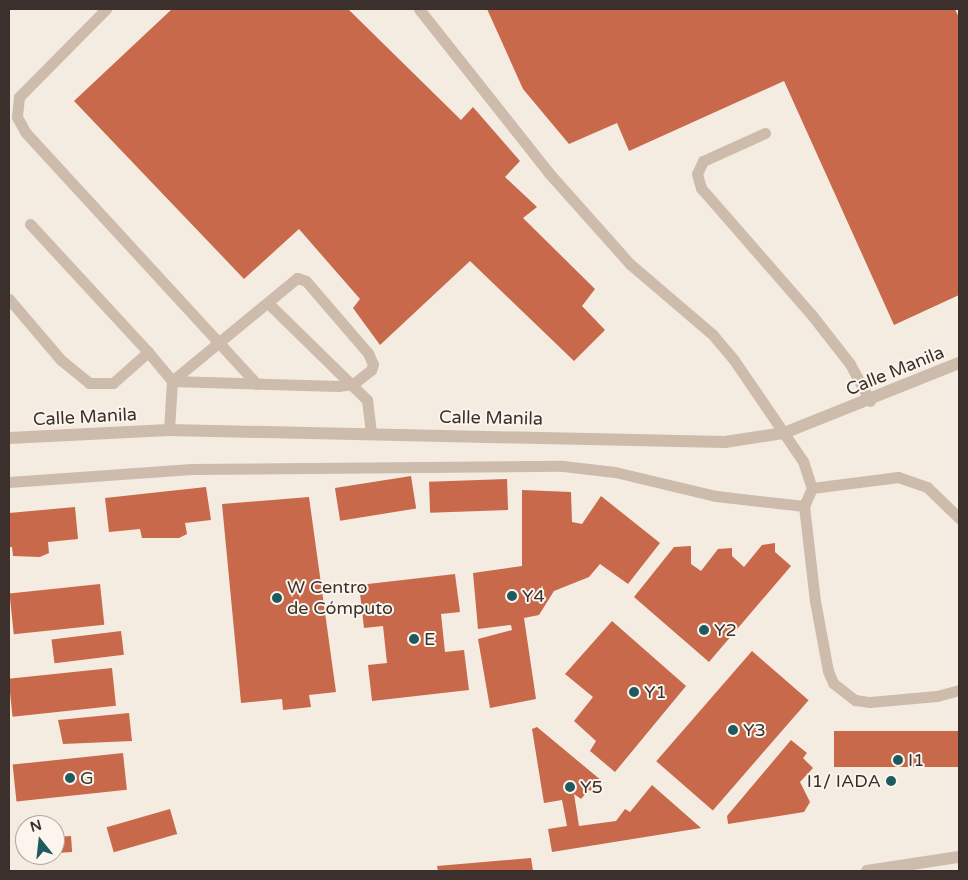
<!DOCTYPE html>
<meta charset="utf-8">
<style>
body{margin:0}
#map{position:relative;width:968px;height:880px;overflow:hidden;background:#f4ebe1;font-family:"Varela Round",sans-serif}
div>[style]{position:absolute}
.building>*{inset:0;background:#c8694b;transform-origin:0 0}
.service>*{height:11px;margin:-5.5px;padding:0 5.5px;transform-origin:5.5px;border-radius:5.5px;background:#cdbbac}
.minor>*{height:12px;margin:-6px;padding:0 6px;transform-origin:6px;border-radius:6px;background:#cdbbac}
.tertiary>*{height:12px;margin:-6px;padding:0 6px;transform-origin:6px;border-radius:6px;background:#cdbbac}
.dots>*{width:14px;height:14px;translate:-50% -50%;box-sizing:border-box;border:2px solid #fbf5ee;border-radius:50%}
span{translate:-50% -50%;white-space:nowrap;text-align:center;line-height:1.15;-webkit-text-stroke:4px #fbf5ee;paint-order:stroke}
.street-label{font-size:18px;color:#3b302b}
.poi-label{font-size:18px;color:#3b302b}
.left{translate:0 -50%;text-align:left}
.right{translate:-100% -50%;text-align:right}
.frame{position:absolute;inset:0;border:10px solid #3b302b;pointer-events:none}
.north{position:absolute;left:15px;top:815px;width:50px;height:50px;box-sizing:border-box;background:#fbf5ee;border:1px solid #aea6a0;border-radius:50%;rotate:344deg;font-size:14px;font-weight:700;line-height:20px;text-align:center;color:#3b302b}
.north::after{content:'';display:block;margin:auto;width:18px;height:22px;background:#1f5a5e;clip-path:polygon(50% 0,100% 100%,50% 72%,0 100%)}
</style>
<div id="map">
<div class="building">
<div style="clip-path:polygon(172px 9px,348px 9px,461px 120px,473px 107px,520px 161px,505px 177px,537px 207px,523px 218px,595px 289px,582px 306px,605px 330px,574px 361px,470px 261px,380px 345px,353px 308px,360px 299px,299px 229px,244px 279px,74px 101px)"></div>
<div style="clip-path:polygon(487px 9px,955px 9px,959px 18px,959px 295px,894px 325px,784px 81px,629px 151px,617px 123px,569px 144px,523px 89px)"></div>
<div style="left:411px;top:476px;width:33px;height:77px;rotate:81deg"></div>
<div style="left:507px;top:479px;width:31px;height:78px;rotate:88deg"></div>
<div style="clip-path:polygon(206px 487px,211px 520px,185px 523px,187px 534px,179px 538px,142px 538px,140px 529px,109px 532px,105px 498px)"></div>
<div style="clip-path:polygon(522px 490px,571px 492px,572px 522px,582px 524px,601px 496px,660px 543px,628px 584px,600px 564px,589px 577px,554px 591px,539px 615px,524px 618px,536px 699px,490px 708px,478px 639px,512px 630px,511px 625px,478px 629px,473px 573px,522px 566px)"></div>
<div style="clip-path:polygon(309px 497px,336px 692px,309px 695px,311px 707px,283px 710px,282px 699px,241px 703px,222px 504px)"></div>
<div style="clip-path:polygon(75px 507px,78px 539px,48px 542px,49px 553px,40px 557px,13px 556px,12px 547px,9px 547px,9px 513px)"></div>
<div style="clip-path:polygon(775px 543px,775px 552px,791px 566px,709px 662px,634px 597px,674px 547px,691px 546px,691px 564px,701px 571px,718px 549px,732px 548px,732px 556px,744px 567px,762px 545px)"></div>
<div style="clip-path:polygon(455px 574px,460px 612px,441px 614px,445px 652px,464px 650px,469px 690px,372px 701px,368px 665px,387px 663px,383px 626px,364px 628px,359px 585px)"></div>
<div style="left:100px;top:584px;width:41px;height:91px;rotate:84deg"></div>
<div style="clip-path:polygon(612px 621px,686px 686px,615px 772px,590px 751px,596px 741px,574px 721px,593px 697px,565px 674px)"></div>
<div style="left:121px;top:631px;width:24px;height:70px;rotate:83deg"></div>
<div style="left:752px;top:651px;width:75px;height:146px;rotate:41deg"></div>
<div style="left:112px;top:668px;width:38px;height:104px;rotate:84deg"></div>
<div style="clip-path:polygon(129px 713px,132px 741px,63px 744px,58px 720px)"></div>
<div style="clip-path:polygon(537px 727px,602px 781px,594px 793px,589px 790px,581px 799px,574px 794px,579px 826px,616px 821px,625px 809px,630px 812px,652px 785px,701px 828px,552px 852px,548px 829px,567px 826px,562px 800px,544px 803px,532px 729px)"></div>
<div style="left:959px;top:731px;width:36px;height:125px;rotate:90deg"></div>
<div style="clip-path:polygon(791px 740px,807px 753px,803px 758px,813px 768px,800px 782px,810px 802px,804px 812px,728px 824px,727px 816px)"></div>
<div style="left:123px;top:753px;width:37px;height:111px;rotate:84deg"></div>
<div style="left:170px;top:809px;width:26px;height:66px;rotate:74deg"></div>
<div style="left:71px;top:836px;width:16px;height:15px;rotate:86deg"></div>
<div style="clip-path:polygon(531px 858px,533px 871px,438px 871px,437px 866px)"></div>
</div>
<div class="service">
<div style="left:106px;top:9px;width:124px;rotate:134.7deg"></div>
<div style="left:19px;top:97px;width:20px;rotate:96deg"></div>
<div style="left:17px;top:117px;width:18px;rotate:61deg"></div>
<div style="left:26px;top:133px;width:341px;rotate:47.4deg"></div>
<div style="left:419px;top:9px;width:208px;rotate:51.6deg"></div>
<div style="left:548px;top:172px;width:123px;rotate:48.3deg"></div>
<div style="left:630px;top:264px;width:109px;rotate:40.5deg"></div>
<div style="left:713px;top:335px;width:33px;rotate:50deg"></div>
<div style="left:734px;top:360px;width:122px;rotate:55.7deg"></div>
<div style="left:803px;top:461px;width:28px;rotate:72deg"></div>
<div style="left:812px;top:488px;width:20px;rotate:114deg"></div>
<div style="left:804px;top:506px;width:96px;rotate:83.4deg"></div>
<div style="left:815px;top:601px;width:71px;rotate:79.5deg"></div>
<div style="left:828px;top:671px;width:13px;rotate:67deg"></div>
<div style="left:833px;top:683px;width:28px;rotate:38deg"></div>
<div style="left:855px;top:700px;width:15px;rotate:8deg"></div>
<div style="left:870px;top:702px;width:67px;rotate:-5.1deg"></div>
<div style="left:937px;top:696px;width:23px;rotate:-15deg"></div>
<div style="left:765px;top:133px;width:68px;rotate:155.7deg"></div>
<div style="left:703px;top:161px;width:14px;rotate:115deg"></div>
<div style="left:697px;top:174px;width:15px;rotate:74deg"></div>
<div style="left:701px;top:188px;width:167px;rotate:48.9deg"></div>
<div style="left:811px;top:314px;width:63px;rotate:52deg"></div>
<div style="left:850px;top:364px;width:42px;rotate:61.6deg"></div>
<div style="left:30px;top:224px;width:174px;rotate:47.3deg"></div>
<div style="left:297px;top:278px;width:9px;rotate:18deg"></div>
<div style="left:306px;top:281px;width:95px;rotate:49.3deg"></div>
<div style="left:368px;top:353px;width:12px;rotate:66deg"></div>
<div style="left:373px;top:364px;width:6px;rotate:108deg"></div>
<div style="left:371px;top:370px;width:23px;rotate:142deg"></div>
<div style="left:353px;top:384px;width:15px;rotate:172deg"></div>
<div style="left:338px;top:386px;width:166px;rotate:-178.3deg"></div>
<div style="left:172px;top:381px;width:162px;rotate:-39.5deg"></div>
<div style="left:9px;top:299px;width:80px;rotate:49.6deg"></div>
<div style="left:61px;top:360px;width:36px;rotate:39deg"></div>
<div style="left:89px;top:383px;width:24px"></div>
<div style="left:113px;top:383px;width:47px;rotate:-41.5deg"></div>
<div style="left:148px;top:352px;width:38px;rotate:50deg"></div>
<div style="left:172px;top:381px;width:49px;rotate:93.5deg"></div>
<div style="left:268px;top:303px;width:139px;rotate:44.4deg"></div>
<div style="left:367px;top:400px;width:33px;rotate:83deg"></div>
<div style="left:9px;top:482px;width:183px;rotate:-4.1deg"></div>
<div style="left:192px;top:469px;width:371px;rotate:-0.5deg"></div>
<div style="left:563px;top:466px;width:52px;rotate:6.6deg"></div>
<div style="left:615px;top:472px;width:104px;rotate:13.4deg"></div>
<div style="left:716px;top:496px;width:89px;rotate:6.5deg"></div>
<div style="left:812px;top:488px;width:87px;rotate:-7.3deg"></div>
<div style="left:898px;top:477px;width:31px;rotate:19deg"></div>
<div style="left:927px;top:487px;width:45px;rotate:44.1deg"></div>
</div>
<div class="minor">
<div style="left:867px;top:871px;width:93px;rotate:-8.7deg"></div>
</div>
<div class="tertiary">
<div style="left:9px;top:438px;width:160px;rotate:-2.9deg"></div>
<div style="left:169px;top:430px;width:556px;rotate:1.24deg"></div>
<div style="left:725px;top:442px;width:60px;rotate:-8.7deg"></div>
<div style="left:784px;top:433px;width:188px;rotate:-21.8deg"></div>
</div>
<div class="dots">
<div style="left:512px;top:596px;background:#1f5a5e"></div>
<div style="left:277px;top:598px;background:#1f5a5e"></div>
<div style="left:704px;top:630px;background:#1f5a5e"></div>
<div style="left:414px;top:639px;background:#1f5a5e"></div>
<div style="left:634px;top:692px;background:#1f5a5e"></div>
<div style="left:733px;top:730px;background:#1f5a5e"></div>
<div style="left:898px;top:760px;background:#1f5a5e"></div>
<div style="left:70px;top:778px;background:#1f5a5e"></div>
<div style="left:891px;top:781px;background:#1f5a5e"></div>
<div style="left:570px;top:787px;background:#1f5a5e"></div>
</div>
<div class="street-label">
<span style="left:895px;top:371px;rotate:-22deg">Calle Manila</span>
<span style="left:85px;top:417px;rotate:-3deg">Calle Manila</span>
<span style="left:491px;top:418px;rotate:1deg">Calle Manila</span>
</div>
<div class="poi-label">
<span class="left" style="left:287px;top:598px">W Centro<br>de Cómputo</span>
<span class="left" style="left:522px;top:596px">Y4</span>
<span class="left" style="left:714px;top:630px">Y2</span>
<span class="left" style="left:424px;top:639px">E</span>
<span class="left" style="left:644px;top:692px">Y1</span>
<span class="left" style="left:743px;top:730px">Y3</span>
<span class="left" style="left:908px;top:760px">I1</span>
<span class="left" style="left:80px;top:778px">G</span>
<span class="right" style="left:881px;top:781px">I1/ IADA</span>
<span class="left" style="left:580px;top:787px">Y5</span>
</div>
<div class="frame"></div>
<div class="north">N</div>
</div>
